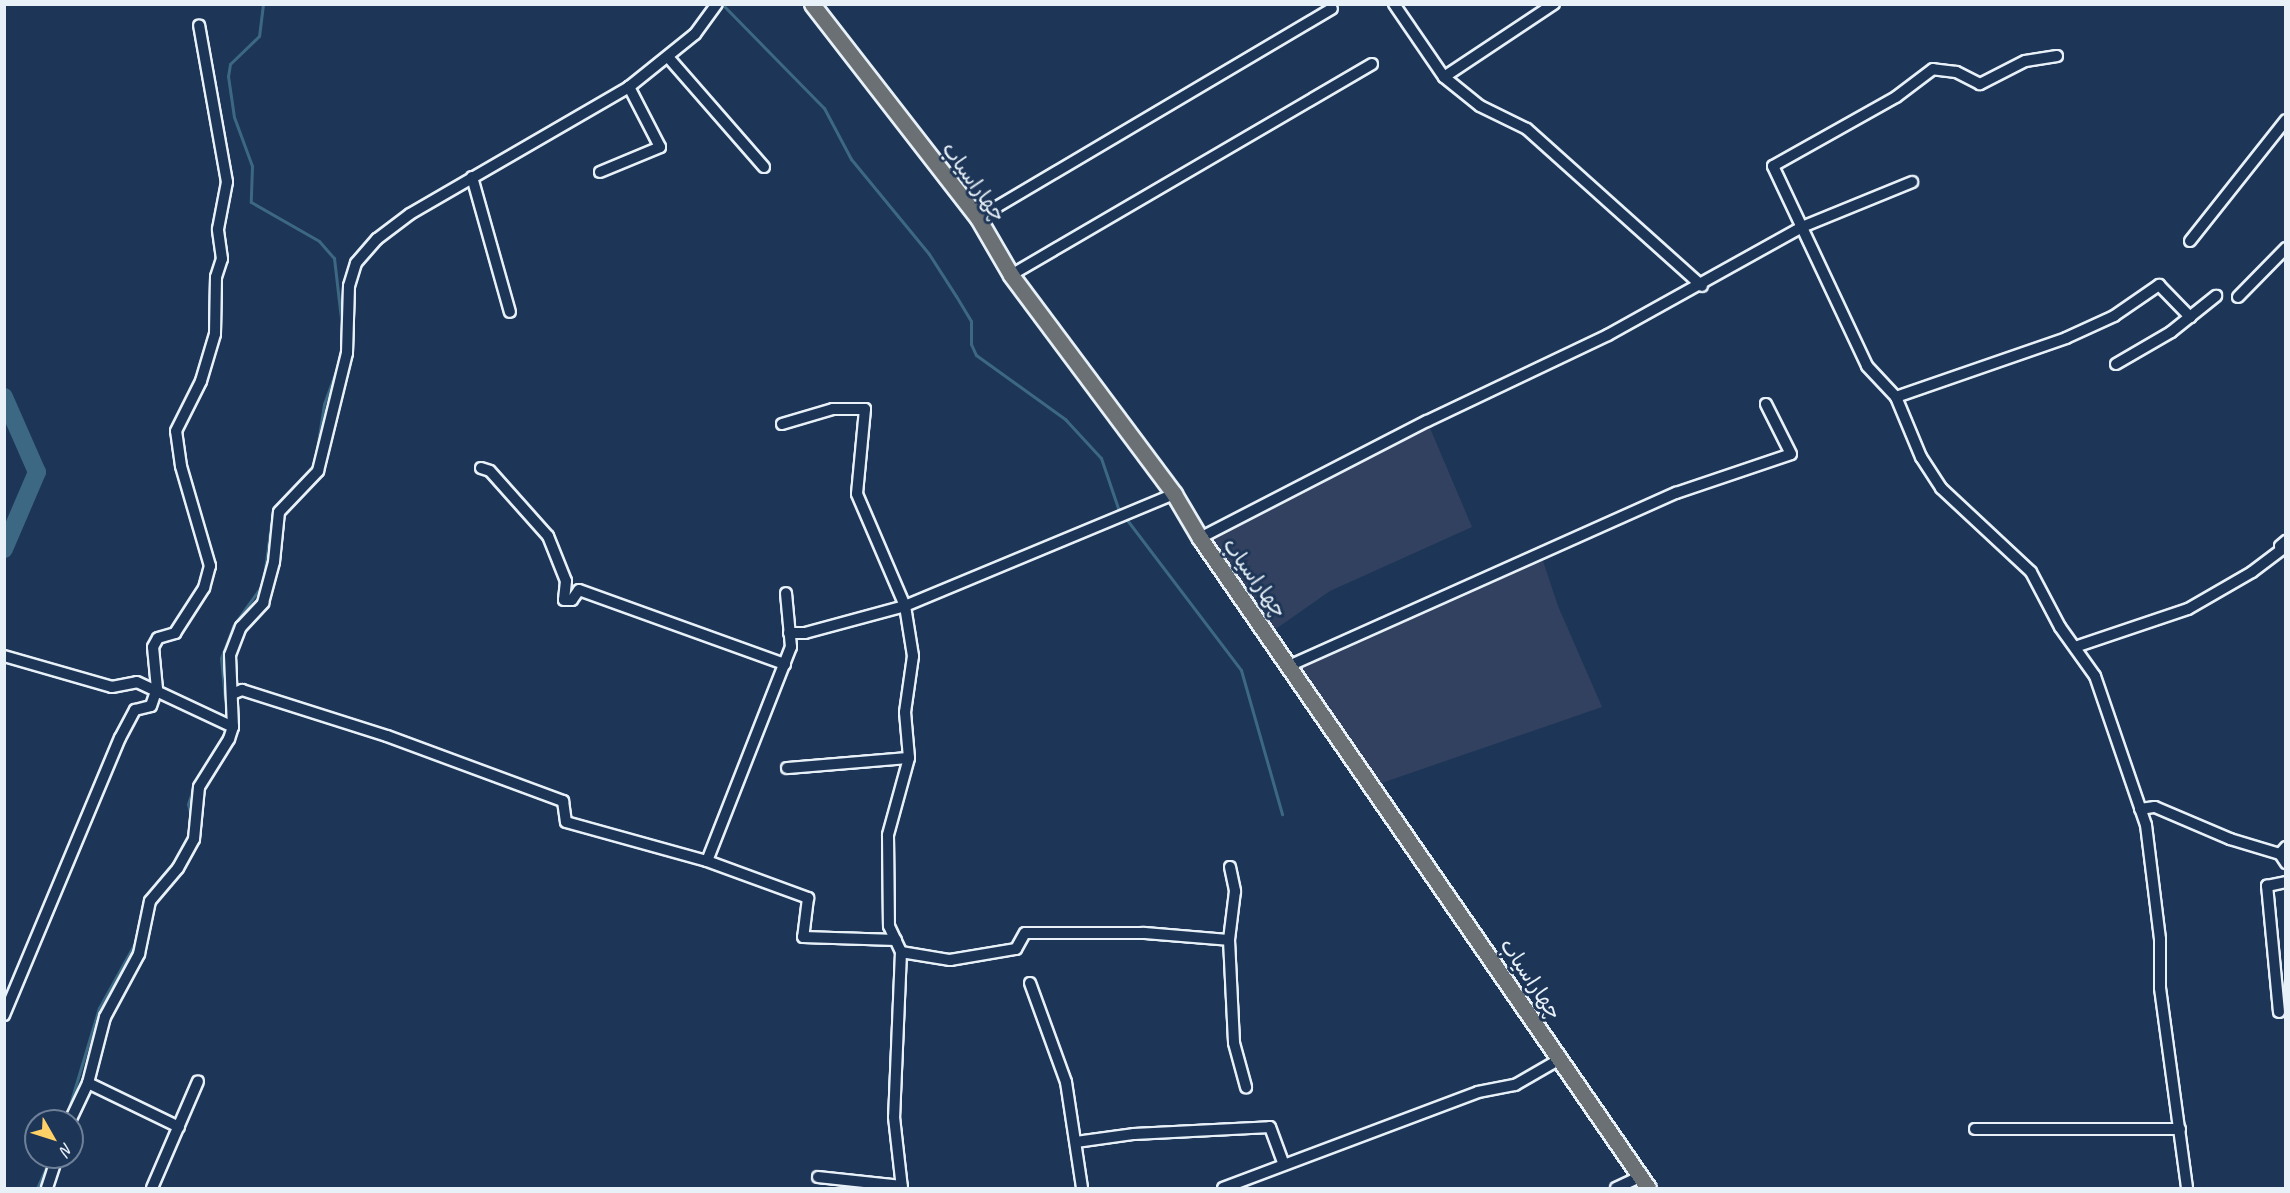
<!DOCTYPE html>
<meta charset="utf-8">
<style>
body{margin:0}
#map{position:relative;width:2290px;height:1193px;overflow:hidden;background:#1d3557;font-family:Caveat,"Playpen Sans Arabic",sans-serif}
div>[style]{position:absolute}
.built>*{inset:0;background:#32415f}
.stream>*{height:3px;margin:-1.5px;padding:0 1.5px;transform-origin:1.5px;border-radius:1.5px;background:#3d6883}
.river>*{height:18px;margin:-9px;padding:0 9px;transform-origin:9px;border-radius:9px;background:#3d6883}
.roads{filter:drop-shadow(2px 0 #e8f1f8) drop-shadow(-2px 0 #e8f1f8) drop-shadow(0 2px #e8f1f8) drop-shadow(0 -2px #e8f1f8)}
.minor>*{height:10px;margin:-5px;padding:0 5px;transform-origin:5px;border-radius:5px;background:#1d3557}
.highway>*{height:15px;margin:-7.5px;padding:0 7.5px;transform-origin:7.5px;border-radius:7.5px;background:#6a7074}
span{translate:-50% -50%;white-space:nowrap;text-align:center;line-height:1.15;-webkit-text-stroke:6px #1d3557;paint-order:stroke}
.street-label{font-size:21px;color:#e8f1f8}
.frame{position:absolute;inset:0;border:6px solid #e8f1f8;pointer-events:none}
.north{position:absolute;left:24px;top:1109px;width:60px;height:60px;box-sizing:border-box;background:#1d3557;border:2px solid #6e8097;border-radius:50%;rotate:129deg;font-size:16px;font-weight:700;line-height:24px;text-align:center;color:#e8f1f8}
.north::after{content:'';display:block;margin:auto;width:21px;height:27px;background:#ffd166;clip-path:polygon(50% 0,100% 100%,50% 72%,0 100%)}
</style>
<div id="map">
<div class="built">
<div style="clip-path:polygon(1427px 421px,1472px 527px,1330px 591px,1270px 633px,1200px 538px)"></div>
<div style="clip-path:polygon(1540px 552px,1558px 606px,1602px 707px,1370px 787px,1291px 665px)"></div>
</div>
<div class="stream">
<div style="left:263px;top:4px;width:32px;rotate:97deg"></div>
<div style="left:259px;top:36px;width:40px;rotate:136deg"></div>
<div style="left:230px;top:64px;width:12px;rotate:99deg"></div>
<div style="left:228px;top:76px;width:41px;rotate:81.7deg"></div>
<div style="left:234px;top:117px;width:52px;rotate:69.8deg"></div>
<div style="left:252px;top:166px;width:36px;rotate:92deg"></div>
<div style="left:251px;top:202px;width:78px;rotate:29.8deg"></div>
<div style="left:319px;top:241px;width:23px;rotate:49deg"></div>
<div style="left:334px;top:258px;width:79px;rotate:83.4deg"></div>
<div style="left:722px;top:4px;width:146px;rotate:45.6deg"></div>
<div style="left:824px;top:108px;width:58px;rotate:62.1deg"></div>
<div style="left:851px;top:159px;width:123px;rotate:50.6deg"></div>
<div style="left:929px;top:254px;width:50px;rotate:57.3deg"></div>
<div style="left:956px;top:296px;width:29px;rotate:59deg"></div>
<div style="left:971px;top:321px;width:23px;rotate:90deg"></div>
<div style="left:971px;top:344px;width:12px;rotate:66deg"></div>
<div style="left:976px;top:355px;width:110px;rotate:35.7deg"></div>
<div style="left:1065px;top:419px;width:53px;rotate:47.3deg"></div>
<div style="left:1101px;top:458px;width:53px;rotate:71.2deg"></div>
<div style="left:1118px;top:508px;width:203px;rotate:52.8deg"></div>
<div style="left:1241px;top:670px;width:150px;rotate:74.1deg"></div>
<div style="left:315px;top:461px;width:58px;rotate:-81deg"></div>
<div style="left:324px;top:404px;width:50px;rotate:-70.1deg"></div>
<div style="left:227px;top:720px;width:62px;rotate:-95.5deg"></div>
<div style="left:221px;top:658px;width:34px;rotate:-69deg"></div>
<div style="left:233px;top:626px;width:52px;rotate:-54.5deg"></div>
<div style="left:263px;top:584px;width:76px;rotate:-82.4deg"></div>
<div style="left:273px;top:509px;width:18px;rotate:-43deg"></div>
<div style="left:192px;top:820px;width:16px;rotate:-104deg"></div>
<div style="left:188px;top:804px;width:19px;rotate:-72deg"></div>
<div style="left:194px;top:786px;width:54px;rotate:-58.7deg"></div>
<div style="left:157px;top:885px;width:39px;rotate:-53deg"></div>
<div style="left:65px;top:1121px;width:118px;rotate:-73.3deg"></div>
<div style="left:99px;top:1008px;width:74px;rotate:-61deg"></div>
<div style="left:135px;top:943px;width:38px;rotate:-75deg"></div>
<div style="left:37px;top:1188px;width:34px;rotate:-66deg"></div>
</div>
<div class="river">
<div style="left:4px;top:397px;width:82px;rotate:66.3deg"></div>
<div style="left:37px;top:472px;width:84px;rotate:113.2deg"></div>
</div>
<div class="roads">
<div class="minor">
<div style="left:1394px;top:4px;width:88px;rotate:55.6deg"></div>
<div style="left:1444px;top:77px;width:46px;rotate:38.9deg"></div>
<div style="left:1480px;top:106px;width:52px;rotate:26.1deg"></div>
<div style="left:1527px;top:129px;width:235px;rotate:41.9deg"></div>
<div style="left:2057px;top:56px;width:32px;rotate:171deg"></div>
<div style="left:2025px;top:61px;width:51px;rotate:152.9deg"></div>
<div style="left:1980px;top:84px;width:27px;rotate:-153deg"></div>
<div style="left:1956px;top:72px;width:23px;rotate:-173deg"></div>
<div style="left:1933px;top:69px;width:46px;rotate:142.9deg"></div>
<div style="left:1896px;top:97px;width:141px;rotate:150.7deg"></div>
<div style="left:1773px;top:166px;width:221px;rotate:64.8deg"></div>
<div style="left:1867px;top:366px;width:42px;rotate:46.9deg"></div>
<div style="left:1896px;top:397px;width:65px;rotate:67.4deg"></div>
<div style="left:1921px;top:457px;width:37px;rotate:57deg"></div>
<div style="left:1941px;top:488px;width:123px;rotate:43deg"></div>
<div style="left:2031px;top:572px;width:62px;rotate:62.2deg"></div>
<div style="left:2060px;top:627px;width:60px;rotate:54.5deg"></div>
<div style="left:2095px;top:676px;width:157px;rotate:71.1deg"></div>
<div style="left:2146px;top:825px;width:115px;rotate:83deg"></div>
<div style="left:2160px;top:939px;width:49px;rotate:90deg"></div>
<div style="left:2160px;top:988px;width:202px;rotate:82.3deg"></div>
<div style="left:668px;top:57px;width:146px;rotate:48.9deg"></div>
<div style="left:1444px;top:77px;width:132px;rotate:-33.6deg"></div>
<div style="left:600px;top:172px;width:65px;rotate:-22.6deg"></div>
<div style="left:660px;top:147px;width:68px;rotate:-117.3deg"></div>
<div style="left:472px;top:177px;width:140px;rotate:74.3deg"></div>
<div style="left:978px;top:218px;width:411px;rotate:-30.6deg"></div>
<div style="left:2190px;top:241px;width:154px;rotate:-51.6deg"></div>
<div style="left:1011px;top:275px;width:418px;rotate:-30.3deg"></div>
<div style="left:2238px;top:297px;width:69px;rotate:-45.6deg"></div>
<div style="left:2116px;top:364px;width:64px;rotate:-30.2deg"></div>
<div style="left:2171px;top:332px;width:58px;rotate:-38.7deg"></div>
<div style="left:1896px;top:397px;width:180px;rotate:-19.1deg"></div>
<div style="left:2066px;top:338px;width:53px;rotate:-24.6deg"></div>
<div style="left:2114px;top:316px;width:55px;rotate:-34.6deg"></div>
<div style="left:2159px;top:285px;width:45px;rotate:45.9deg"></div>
<div style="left:782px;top:424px;width:53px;rotate:-16.4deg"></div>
<div style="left:833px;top:409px;width:32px"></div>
<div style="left:865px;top:409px;width:85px;rotate:95.4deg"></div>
<div style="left:857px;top:494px;width:122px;rotate:66.8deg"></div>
<div style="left:905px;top:606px;width:51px;rotate:80.9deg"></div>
<div style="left:913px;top:656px;width:57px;rotate:98.1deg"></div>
<div style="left:905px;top:712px;width:46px;rotate:85deg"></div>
<div style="left:909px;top:758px;width:80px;rotate:105.3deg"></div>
<div style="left:888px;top:835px;width:91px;rotate:89.4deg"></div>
<div style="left:889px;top:926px;width:29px;rotate:65deg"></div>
<div style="left:901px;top:952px;width:165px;rotate:92.4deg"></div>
<div style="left:894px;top:1117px;width:71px;rotate:83.6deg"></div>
<div style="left:481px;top:468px;width:9px;rotate:18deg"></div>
<div style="left:490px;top:471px;width:87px;rotate:48.3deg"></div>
<div style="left:548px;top:536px;width:48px;rotate:68.2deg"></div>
<div style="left:566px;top:581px;width:19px;rotate:96deg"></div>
<div style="left:564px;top:600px;width:8px"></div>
<div style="left:572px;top:600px;width:12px;rotate:-55deg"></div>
<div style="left:579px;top:590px;width:219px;rotate:19.8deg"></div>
<div style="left:1200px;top:538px;width:255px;rotate:-27.3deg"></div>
<div style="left:1427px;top:421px;width:200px;rotate:-25.4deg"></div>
<div style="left:1608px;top:335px;width:222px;rotate:-29.1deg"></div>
<div style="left:1802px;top:227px;width:119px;rotate:-22.2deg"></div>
<div style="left:789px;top:633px;width:16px"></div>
<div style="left:805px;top:633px;width:104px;rotate:-15.1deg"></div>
<div style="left:905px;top:606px;width:291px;rotate:-22.6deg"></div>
<div style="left:2075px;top:647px;width:119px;rotate:-18.6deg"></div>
<div style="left:2188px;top:609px;width:74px;rotate:-30deg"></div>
<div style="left:2252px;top:572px;width:39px;rotate:-37deg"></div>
<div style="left:2283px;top:549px;width:4px;rotate:-135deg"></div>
<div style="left:2280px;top:546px;width:8px;rotate:-40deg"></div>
<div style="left:4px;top:656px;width:112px;rotate:16deg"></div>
<div style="left:112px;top:687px;width:25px;rotate:-11deg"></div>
<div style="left:137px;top:682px;width:106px;rotate:25.1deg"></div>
<div style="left:1291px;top:665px;width:422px;rotate:-24.1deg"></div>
<div style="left:1676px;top:493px;width:121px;rotate:-18.7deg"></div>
<div style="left:1791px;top:454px;width:56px;rotate:-116.6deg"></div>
<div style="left:232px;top:694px;width:11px;rotate:-22deg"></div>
<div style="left:242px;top:690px;width:152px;rotate:17.6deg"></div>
<div style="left:387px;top:736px;width:188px;rotate:20.3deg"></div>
<div style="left:563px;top:801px;width:21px;rotate:82deg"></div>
<div style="left:566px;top:822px;width:146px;rotate:15.5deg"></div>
<div style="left:707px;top:861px;width:108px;rotate:20.1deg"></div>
<div style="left:808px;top:898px;width:39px;rotate:97deg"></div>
<div style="left:803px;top:937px;width:93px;rotate:1.8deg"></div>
<div style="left:787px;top:768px;width:122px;rotate:-4.7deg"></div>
<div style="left:2140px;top:809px;width:15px;rotate:-8deg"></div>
<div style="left:2155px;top:807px;width:82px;rotate:23.1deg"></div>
<div style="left:2230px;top:839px;width:52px;rotate:16.7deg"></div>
<div style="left:2286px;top:847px;width:9px;rotate:131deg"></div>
<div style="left:2280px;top:854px;width:11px;rotate:56deg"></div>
<div style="left:707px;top:861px;width:230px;rotate:-68.6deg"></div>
<div style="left:791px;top:647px;width:54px;rotate:-95.3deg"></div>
<div style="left:1230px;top:867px;width:25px;rotate:78deg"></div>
<div style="left:1235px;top:891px;width:49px;rotate:97deg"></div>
<div style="left:1229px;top:940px;width:103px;rotate:87.2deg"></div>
<div style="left:1234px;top:1043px;width:46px;rotate:74.7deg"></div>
<div style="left:901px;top:952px;width:50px;rotate:9.3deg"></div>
<div style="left:950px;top:960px;width:67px;rotate:-9.5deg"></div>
<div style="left:1016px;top:949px;width:18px;rotate:-61deg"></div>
<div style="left:1025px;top:933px;width:119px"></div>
<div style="left:1144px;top:933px;width:85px;rotate:4.7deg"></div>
<div style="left:1030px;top:983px;width:105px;rotate:70deg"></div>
<div style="left:1066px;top:1082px;width:107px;rotate:81.4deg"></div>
<div style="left:2279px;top:1012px;width:127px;rotate:-95.4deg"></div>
<div style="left:2267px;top:886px;width:19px;rotate:-12deg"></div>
<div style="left:4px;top:1015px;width:300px;rotate:-67.3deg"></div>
<div style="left:120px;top:738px;width:32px;rotate:-62deg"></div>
<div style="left:135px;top:710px;width:16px;rotate:-14deg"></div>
<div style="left:151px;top:706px;width:18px;rotate:-71deg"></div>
<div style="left:157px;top:689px;width:42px;rotate:-95.4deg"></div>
<div style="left:153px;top:647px;width:10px;rotate:-61deg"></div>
<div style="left:158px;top:638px;width:18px;rotate:-16deg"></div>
<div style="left:175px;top:633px;width:54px;rotate:-57.2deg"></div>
<div style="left:204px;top:588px;width:23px;rotate:-75deg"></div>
<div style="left:210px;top:566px;width:104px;rotate:-106.2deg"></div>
<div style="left:181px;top:466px;width:35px;rotate:-98deg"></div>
<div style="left:176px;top:431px;width:56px;rotate:-63.4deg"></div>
<div style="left:201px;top:381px;width:49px;rotate:-73.4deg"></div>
<div style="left:215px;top:334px;width:57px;rotate:-89deg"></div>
<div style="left:216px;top:277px;width:19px;rotate:-72deg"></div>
<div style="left:222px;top:259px;width:30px;rotate:-98deg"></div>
<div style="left:218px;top:229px;width:48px;rotate:-79.2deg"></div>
<div style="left:227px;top:182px;width:159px;rotate:-100.1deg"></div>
<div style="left:88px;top:1083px;width:101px;rotate:25.8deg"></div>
<div style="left:70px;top:1121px;width:42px;rotate:-64.7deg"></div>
<div style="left:88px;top:1083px;width:68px;rotate:-75.6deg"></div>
<div style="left:105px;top:1017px;width:72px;rotate:-61.6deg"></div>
<div style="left:139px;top:954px;width:54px;rotate:-78.3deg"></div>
<div style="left:150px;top:901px;width:43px;rotate:-49.7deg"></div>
<div style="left:178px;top:868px;width:33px;rotate:-61deg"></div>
<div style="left:194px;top:839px;width:52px;rotate:-84.5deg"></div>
<div style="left:199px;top:787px;width:57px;rotate:-58deg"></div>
<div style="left:229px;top:739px;width:13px;rotate:-72deg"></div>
<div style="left:233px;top:727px;width:72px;rotate:-92.4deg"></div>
<div style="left:230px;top:655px;width:30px;rotate:-69deg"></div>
<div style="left:241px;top:627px;width:33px;rotate:-47deg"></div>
<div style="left:263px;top:603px;width:42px;rotate:-75deg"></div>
<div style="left:274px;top:562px;width:50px;rotate:-84.3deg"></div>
<div style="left:279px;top:512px;width:57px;rotate:-46.4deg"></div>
<div style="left:318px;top:471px;width:122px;rotate:-76.2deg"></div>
<div style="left:347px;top:353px;width:67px;rotate:-88.3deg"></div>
<div style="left:349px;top:286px;width:24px;rotate:-73deg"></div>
<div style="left:356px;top:263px;width:32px;rotate:-49deg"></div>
<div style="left:377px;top:239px;width:41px;rotate:-37.1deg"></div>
<div style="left:410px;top:214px;width:253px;rotate:-30.1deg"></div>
<div style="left:629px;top:87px;width:85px;rotate:-38.8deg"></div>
<div style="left:695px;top:34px;width:37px;rotate:-54deg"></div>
<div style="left:1975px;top:1129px;width:205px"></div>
<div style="left:1076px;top:1142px;width:59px;rotate:-7.9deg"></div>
<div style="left:1134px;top:1134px;width:136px;rotate:-2.9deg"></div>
<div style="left:1270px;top:1127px;width:40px;rotate:69.8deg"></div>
<div style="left:818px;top:1177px;width:84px;rotate:6.1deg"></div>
<div style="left:47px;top:1188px;width:33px;rotate:-72deg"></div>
<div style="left:152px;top:1188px;width:116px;rotate:-66.7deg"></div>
<div style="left:1223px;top:1188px;width:272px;rotate:-20.6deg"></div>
<div style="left:1478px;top:1092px;width:38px;rotate:-11deg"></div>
<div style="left:1515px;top:1085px;width:52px;rotate:-30deg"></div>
<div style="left:1616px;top:1188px;width:26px;rotate:-25deg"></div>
</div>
<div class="highway">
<div style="left:812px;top:4px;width:271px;rotate:52.2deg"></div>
<div style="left:978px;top:218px;width:66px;rotate:59.9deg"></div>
<div style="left:1011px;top:275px;width:273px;rotate:53.3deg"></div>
<div style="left:1174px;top:494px;width:51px;rotate:59.4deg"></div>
<div style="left:1200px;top:538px;width:789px;rotate:55.42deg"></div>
</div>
</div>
<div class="street-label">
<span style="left:974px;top:182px;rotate:54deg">چهاراسیاب</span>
<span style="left:1255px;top:578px;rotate:54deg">چهاراسیاب</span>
<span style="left:1531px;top:979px;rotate:56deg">چهاراسیاب</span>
</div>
<div class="frame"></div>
<div class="north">N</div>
</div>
